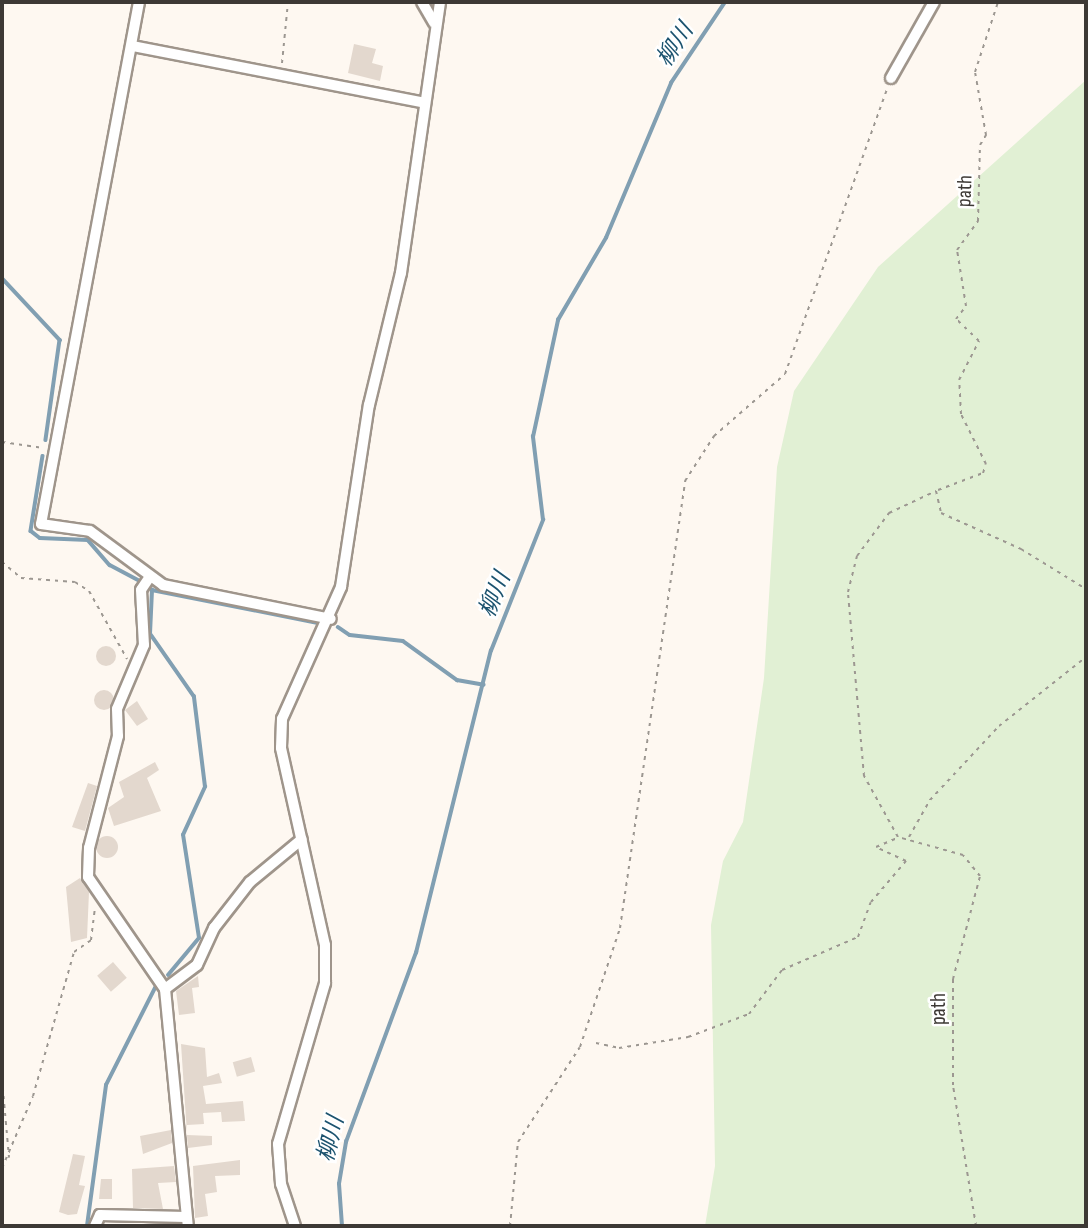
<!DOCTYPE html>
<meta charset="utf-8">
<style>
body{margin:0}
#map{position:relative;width:1088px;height:1228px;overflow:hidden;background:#fef8f1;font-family:"Sofia Sans Condensed","Noto Sans JP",sans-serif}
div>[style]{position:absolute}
.green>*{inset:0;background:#e1f0d4}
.stream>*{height:3.5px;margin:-1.75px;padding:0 1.75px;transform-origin:1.75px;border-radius:1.75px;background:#819fb2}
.building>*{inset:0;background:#e3d8ce;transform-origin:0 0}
.round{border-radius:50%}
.path>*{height:2px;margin-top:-1px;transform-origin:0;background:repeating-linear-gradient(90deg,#9c9791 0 3.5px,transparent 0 8.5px)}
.roads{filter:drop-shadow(2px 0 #9f958b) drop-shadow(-2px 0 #9f958b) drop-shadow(0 2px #9f958b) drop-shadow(0 -2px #9f958b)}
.minor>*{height:10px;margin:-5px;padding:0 5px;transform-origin:5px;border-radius:5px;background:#fff}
span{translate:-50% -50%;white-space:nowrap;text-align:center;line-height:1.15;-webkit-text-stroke:5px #fff;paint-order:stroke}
.street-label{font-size:21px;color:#3d3935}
.water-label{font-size:23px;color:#1c536f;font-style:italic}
.frame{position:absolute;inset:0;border:4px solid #3d3935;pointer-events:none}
</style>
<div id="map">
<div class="green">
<div style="clip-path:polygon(1086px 80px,1086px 1226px,705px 1226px,715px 1166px,711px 925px,723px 861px,743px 822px,764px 678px,777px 467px,794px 391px,878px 267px)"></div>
</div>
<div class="stream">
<div style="left:2px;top:278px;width:85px;rotate:46.9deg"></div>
<div style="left:60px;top:340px;width:101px;rotate:98deg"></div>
<div style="left:43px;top:456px;width:76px;rotate:99.1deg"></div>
<div style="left:31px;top:531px;width:11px;rotate:38deg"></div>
<div style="left:40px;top:538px;width:48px;rotate:2.4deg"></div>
<div style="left:88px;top:540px;width:33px;rotate:49deg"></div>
<div style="left:110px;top:565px;width:32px;rotate:28deg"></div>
<div style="left:338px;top:627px;width:14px;rotate:34deg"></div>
<div style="left:350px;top:635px;width:53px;rotate:6.5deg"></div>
<div style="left:403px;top:641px;width:67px;rotate:35.8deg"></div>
<div style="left:457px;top:680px;width:27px;rotate:10deg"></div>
<div style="left:168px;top:975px;width:48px;rotate:-50deg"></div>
<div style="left:199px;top:938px;width:104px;rotate:-98.8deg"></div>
<div style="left:183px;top:835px;width:53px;rotate:-65.4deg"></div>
<div style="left:205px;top:787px;width:91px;rotate:-97deg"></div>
<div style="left:194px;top:697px;width:77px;rotate:-124.9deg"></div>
<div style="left:150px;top:634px;width:44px;rotate:-87.4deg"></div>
<div style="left:152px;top:590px;width:169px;rotate:11.2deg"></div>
<div style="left:87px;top:1226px;width:142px;rotate:-82.3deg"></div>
<div style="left:106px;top:1085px;width:109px;rotate:-63.2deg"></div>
<div style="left:342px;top:1226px;width:42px;rotate:-94.1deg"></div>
<div style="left:339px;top:1184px;width:43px;rotate:-80.5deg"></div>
<div style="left:346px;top:1142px;width:202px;rotate:-69.7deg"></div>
<div style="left:416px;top:953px;width:311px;rotate:-76.1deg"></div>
<div style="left:491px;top:651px;width:141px;rotate:-68.3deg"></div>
<div style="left:543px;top:520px;width:84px;rotate:-96.9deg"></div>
<div style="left:533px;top:437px;width:120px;rotate:-77.9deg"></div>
<div style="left:558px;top:320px;width:95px;rotate:-59.7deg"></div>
<div style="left:606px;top:238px;width:168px;rotate:-67.2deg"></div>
<div style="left:671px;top:83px;width:97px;rotate:-56.3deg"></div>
</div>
<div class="building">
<div style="clip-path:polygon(354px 44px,376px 49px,372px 63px,383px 66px,380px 81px,348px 73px)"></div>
<div class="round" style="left:96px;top:646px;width:20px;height:20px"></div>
<div class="round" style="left:94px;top:690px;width:20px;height:20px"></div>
<div style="clip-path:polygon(137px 701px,148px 719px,137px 726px,125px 710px)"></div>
<div style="clip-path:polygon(155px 762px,159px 770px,147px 778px,161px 811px,114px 826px,108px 808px,124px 797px,119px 782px)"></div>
<div style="clip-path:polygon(88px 783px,97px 786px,85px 831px,72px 827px)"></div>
<div class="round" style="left:96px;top:836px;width:22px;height:22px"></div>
<div style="clip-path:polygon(80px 878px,89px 892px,87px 938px,71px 942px,66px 887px)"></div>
<div style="left:113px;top:962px;width:21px;height:21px;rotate:49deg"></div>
<div style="clip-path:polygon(198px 976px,199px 987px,192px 988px,195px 1013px,179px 1015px,176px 991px)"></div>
<div style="clip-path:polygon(181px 1044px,205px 1048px,207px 1077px,219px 1073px,222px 1083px,203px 1086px,206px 1104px,243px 1101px,245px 1121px,222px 1122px,221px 1112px,203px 1113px,204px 1124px,187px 1125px,187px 1134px)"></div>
<div style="left:251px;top:1057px;width:15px;height:19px;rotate:74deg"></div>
<div style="clip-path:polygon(171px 1130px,172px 1143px,143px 1154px,140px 1136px)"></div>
<div style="clip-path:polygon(187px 1135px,212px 1136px,212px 1145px,188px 1148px)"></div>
<div style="clip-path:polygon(73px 1154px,85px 1156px,79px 1185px,85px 1186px,77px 1214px,68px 1215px,59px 1212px)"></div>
<div style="clip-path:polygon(240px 1160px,240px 1175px,215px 1176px,217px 1192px,205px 1194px,208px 1216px,195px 1218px,193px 1166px)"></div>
<div style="clip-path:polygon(174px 1166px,176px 1182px,158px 1183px,163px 1209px,133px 1208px,132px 1169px)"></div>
<div style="clip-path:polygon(101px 1179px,112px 1179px,112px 1199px,99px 1199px)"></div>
</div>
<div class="path">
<div style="left:282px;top:63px;width:61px;rotate:-84.4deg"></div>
<div style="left:2px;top:442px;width:42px;rotate:8.1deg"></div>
<div style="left:938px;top:490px;width:48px;rotate:-20.7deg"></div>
<div style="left:983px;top:473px;width:9px;rotate:-72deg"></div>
<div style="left:986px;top:464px;width:56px;rotate:-116.6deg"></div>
<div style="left:961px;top:414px;width:34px;rotate:-93deg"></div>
<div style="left:959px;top:380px;width:44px;rotate:-62.9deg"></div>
<div style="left:979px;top:341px;width:32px;rotate:-136deg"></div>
<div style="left:956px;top:319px;width:16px;rotate:-52deg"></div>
<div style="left:966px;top:306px;width:57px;rotate:-99.1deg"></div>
<div style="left:957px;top:250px;width:36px;rotate:-54deg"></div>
<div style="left:978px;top:221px;width:76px;rotate:-88.5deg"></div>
<div style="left:980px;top:145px;width:12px;rotate:-59deg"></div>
<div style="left:986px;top:135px;width:64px;rotate:-99.9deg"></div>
<div style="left:975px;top:72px;width:74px;rotate:-71.8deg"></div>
<div style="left:2px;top:562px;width:25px;rotate:40deg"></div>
<div style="left:21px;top:578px;width:54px;rotate:4.2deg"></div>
<div style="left:75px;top:582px;width:17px;rotate:33deg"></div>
<div style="left:89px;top:591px;width:78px;rotate:60.8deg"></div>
<div style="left:909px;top:837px;width:43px;rotate:-60.4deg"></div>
<div style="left:930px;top:800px;width:101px;rotate:-47deg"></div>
<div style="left:999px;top:726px;width:111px;rotate:-38.4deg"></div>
<div style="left:596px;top:1043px;width:24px;rotate:12deg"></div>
<div style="left:619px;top:1048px;width:70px;rotate:-9.1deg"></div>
<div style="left:688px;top:1037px;width:65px;rotate:-20.7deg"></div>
<div style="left:749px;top:1014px;width:55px;rotate:-53.1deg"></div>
<div style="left:782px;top:970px;width:83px;rotate:-23.5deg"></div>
<div style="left:858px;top:937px;width:37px;rotate:-70deg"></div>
<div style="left:871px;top:902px;width:54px;rotate:-49.5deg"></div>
<div style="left:906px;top:861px;width:33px;rotate:-155deg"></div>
<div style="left:876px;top:847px;width:23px;rotate:-23deg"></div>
<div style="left:2px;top:1079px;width:79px;rotate:84.9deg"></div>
<div style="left:2px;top:1168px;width:78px;rotate:-66.7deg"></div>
<div style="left:33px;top:1096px;width:150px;rotate:-74.1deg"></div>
<div style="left:74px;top:952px;width:21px;rotate:-35deg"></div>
<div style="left:91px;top:940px;width:33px;rotate:-83deg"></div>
<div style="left:510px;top:1226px;width:84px;rotate:-84.6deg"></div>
<div style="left:518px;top:1142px;width:113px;rotate:-56.9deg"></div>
<div style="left:580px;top:1047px;width:126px;rotate:-71.4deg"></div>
<div style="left:620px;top:928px;width:452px;rotate:-81.7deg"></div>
<div style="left:685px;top:481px;width:54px;rotate:-57.2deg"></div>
<div style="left:714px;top:436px;width:94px;rotate:-41.1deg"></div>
<div style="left:785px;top:374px;width:303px;rotate:-70.3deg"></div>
<div style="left:976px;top:1226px;width:143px;rotate:-99.3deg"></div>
<div style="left:953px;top:1085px;width:106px;rotate:-90deg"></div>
<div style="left:953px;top:979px;width:106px;rotate:-75.3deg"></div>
<div style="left:980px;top:876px;width:27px;rotate:-129deg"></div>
<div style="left:963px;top:855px;width:67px;rotate:-164.5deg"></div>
<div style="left:898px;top:837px;width:70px;rotate:-119.1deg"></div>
<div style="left:864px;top:776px;width:185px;rotate:-95deg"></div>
<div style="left:848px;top:592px;width:37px;rotate:-76deg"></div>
<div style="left:857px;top:556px;width:54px;rotate:-53.3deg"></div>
<div style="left:889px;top:513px;width:52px;rotate:-25.1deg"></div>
<div style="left:936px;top:491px;width:23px;rotate:77deg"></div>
<div style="left:941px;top:513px;width:88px;rotate:24.2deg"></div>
<div style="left:1021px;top:549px;width:76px;rotate:31.6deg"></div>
</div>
<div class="roads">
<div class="minor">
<div style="left:139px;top:2px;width:531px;rotate:100.63deg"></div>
<div style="left:41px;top:524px;width:49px;rotate:8.1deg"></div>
<div style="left:90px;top:531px;width:91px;rotate:36.5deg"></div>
<div style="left:163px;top:585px;width:171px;rotate:11.4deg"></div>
<div style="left:422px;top:2px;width:24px;rotate:60deg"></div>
<div style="left:133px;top:46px;width:294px;rotate:11deg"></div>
<div style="left:891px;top:78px;width:87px;rotate:-60.5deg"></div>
<div style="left:149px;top:578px;width:14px;rotate:124deg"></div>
<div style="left:141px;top:590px;width:55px;rotate:86.9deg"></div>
<div style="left:144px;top:645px;width:69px;rotate:112.9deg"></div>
<div style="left:117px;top:709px;width:27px;rotate:88deg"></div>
<div style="left:118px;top:736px;width:116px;rotate:104.5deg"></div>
<div style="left:89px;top:848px;width:29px;rotate:92deg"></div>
<div style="left:88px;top:877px;width:136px;rotate:55.5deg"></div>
<div style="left:165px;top:989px;width:238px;rotate:84.5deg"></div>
<div style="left:165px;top:989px;width:40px;rotate:-37deg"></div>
<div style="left:197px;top:965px;width:41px;rotate:-65.3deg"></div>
<div style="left:214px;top:928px;width:58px;rotate:-52deg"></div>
<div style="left:250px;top:882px;width:67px;rotate:-39.6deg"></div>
<div style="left:95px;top:1226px;width:12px;rotate:-66deg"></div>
<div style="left:100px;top:1215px;width:86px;rotate:1.3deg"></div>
<div style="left:295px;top:1226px;width:44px;rotate:-108.4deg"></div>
<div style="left:281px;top:1184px;width:40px;rotate:-94.3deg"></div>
<div style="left:278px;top:1144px;width:168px;rotate:-73.7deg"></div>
<div style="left:325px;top:983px;width:38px;rotate:-90deg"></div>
<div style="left:325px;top:945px;width:202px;rotate:-102.6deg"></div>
<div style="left:281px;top:748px;width:29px;rotate:-88deg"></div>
<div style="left:282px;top:719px;width:145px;rotate:-65.9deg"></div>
<div style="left:341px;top:587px;width:184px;rotate:-81.3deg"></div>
<div style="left:369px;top:405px;width:136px;rotate:-76.4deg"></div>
<div style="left:401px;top:273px;width:274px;rotate:-81.8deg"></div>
</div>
</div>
<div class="street-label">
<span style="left:965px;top:191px;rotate:-88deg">path</span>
<span style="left:939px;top:1009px;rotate:-90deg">path</span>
</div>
<div class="water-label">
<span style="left:675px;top:45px;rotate:-57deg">柳川</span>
<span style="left:495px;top:595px;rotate:-68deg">柳川</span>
<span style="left:331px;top:1139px;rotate:-76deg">柳川</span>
</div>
<div class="frame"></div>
</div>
